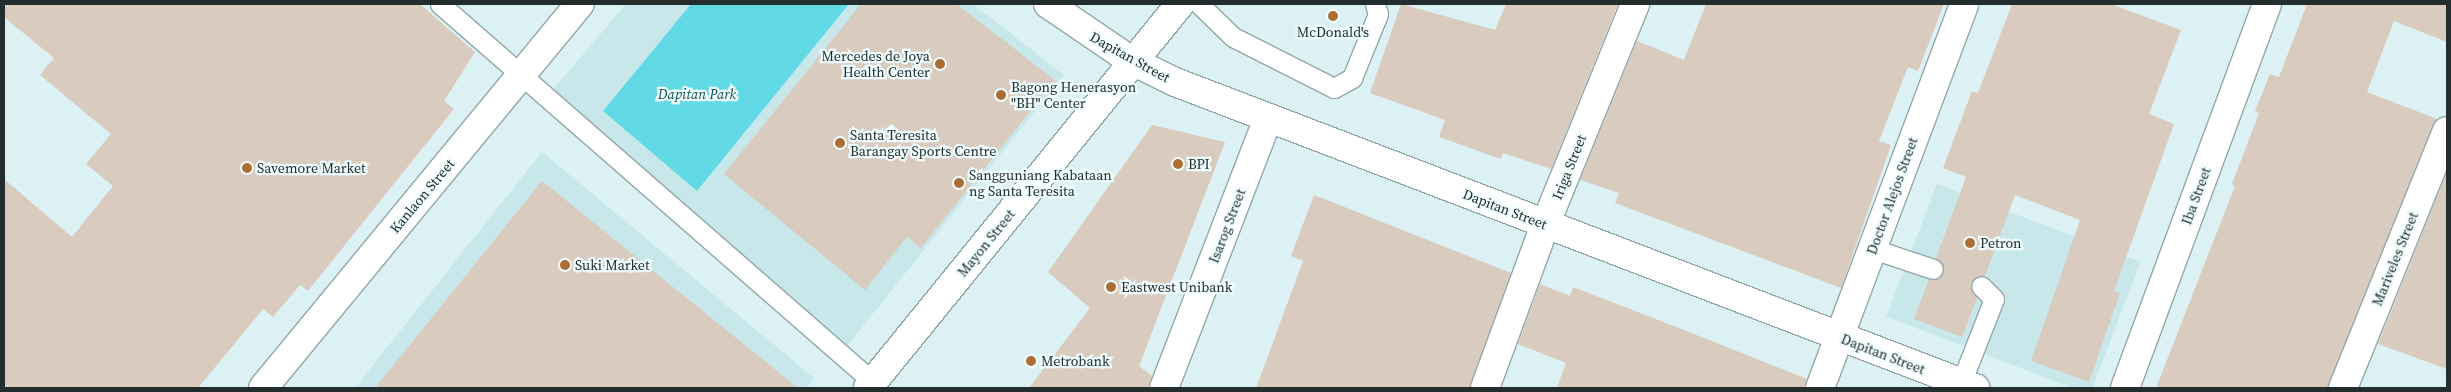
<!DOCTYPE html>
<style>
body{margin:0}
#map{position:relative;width:2451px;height:392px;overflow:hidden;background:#dbf1f4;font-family:"Source Serif 4",serif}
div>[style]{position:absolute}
.built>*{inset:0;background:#c7e7eb;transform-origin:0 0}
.green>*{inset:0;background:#62dae6}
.building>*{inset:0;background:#dacbbf}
.roads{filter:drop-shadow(1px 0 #92a7a9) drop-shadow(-1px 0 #92a7a9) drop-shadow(0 1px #92a7a9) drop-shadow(0 -1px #92a7a9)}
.lane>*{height:19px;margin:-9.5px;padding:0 9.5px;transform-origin:9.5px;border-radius:9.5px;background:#fff}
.street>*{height:28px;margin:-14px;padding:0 14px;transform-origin:14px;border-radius:14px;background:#fff}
.secondary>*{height:28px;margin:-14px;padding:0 14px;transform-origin:14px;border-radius:14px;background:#fff}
.dots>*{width:14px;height:14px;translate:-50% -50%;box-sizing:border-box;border:2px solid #effdfe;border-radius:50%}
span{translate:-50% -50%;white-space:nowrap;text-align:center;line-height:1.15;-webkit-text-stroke:4.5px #effdfe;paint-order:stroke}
.poi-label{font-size:14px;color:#242d2d}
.right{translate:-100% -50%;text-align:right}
.left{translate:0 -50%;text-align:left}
.street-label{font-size:14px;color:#242d2d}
.park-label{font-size:14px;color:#124b51;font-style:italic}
.frame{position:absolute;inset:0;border:5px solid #242d2d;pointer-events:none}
</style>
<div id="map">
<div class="built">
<div style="clip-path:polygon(626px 4px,691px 4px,603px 111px,697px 191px,849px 4px,973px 4px,1064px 75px,847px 346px,551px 92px)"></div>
<div style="clip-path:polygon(542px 152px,814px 378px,806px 388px,355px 388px)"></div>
<div style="left:1937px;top:184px;width:218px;height:142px;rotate:21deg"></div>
</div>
<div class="green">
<div style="clip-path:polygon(691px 4px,849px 4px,697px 191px,603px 111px)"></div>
</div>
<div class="building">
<div style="clip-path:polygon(4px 4px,420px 4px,475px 52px,444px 101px,454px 109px,308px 291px,300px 285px,273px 317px,263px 309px,198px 388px,4px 388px,4px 179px,72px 237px,113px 186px,86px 164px,111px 134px,40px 75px,54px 58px,4px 17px)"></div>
<div style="clip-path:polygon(861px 4px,956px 4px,1055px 80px,921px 248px,907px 237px,865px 290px,724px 174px)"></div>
<div style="clip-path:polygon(1401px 4px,1495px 30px,1506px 4px,1618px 4px,1551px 169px,1503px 153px,1501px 159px,1439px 137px,1445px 120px,1370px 93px)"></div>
<div style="clip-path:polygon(1706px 4px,1944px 4px,1918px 71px,1908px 67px,1879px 141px,1891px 145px,1841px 288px,1615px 203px,1619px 193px,1580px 180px,1637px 41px,1684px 60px)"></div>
<div style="clip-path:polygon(2012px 4px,2111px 4px,2181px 30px,2149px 114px,2174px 124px,2114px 291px,2120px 293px,2089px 382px,2031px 361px,2080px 220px,2015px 195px,1985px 276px,1970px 283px,1977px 298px,1962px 337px,1914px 319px,1929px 279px,1943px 273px,1936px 258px,1966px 177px,1943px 168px,1972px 91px,1978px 93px)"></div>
<div style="clip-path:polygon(2307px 4px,2447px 4px,2447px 42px,2394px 21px,2367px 92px,2437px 119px,2328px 388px,2156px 388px,2235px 186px,2232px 184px,2259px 113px,2255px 111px,2270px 74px,2279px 77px)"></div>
<div style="clip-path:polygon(1152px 125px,1225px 142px,1139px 366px,1152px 376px,1149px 388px,1029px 388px,1090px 308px,1048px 272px)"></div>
<div style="clip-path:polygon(2447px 172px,2447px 369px,2378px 344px)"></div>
<div style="clip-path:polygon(542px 181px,798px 388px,375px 388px)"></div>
<div style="clip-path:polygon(1314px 195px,1511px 273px,1470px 388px,1256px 388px,1303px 261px,1291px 256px)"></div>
<div style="clip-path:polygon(1540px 284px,1570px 296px,1573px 287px,1679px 328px,1807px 379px,1805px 388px,1557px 388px,1566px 363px,1518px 344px)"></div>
</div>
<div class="roads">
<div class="lane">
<div style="left:440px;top:4px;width:575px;rotate:41.12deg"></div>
<div style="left:1199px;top:4px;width:47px;rotate:44.1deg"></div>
<div style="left:1233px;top:37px;width:113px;rotate:26.8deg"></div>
<div style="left:1334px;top:88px;width:21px;rotate:-29deg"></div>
<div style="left:1352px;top:78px;width:69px;rotate:-67.9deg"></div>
<div style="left:1378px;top:14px;width:10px;rotate:-107deg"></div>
<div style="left:1873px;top:249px;width:63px;rotate:18.4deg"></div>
<div style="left:1961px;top:383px;width:90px;rotate:-68.6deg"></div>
<div style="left:1994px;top:299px;width:18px;rotate:-135deg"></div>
</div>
<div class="street">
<div style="left:263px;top:388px;width:498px;rotate:-50.5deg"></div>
<div style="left:1164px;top:388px;width:288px;rotate:-68.9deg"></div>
<div style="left:1485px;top:388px;width:174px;rotate:-69.8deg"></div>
<div style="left:1545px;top:225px;width:239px;rotate:-67.8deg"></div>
<div style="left:1820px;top:388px;width:410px;rotate:-69.4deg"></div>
<div style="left:2125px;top:388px;width:409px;rotate:-69.7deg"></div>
<div style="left:2343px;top:388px;width:277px;rotate:-68deg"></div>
</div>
<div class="secondary">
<div style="left:1048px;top:4px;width:99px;rotate:34.3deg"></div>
<div style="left:1130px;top:60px;width:50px;rotate:26.1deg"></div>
<div style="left:1175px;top:82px;width:857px;rotate:20.93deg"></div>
<div style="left:868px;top:388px;width:495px;rotate:-50.9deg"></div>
</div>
</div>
<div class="dots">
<div style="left:1333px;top:16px;background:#ac6e34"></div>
<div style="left:940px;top:64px;background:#ac6e34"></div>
<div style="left:1001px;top:95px;background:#ac6e34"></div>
<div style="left:840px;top:143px;background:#ac6e34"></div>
<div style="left:1178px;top:164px;background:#ac6e34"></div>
<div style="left:247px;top:168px;background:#ac6e34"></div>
<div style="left:959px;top:183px;background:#ac6e34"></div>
<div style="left:1970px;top:243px;background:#ac6e34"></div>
<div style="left:565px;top:265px;background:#ac6e34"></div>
<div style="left:1111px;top:287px;background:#ac6e34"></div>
<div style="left:1031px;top:361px;background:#ac6e34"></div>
</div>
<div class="poi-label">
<span style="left:1333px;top:32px">McDonald's</span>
<span class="right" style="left:930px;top:64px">Mercedes de Joya<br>Health Center</span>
<span class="left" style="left:1011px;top:95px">Bagong Henerasyon<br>"BH" Center</span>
<span class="left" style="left:850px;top:143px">Santa Teresita<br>Barangay Sports Centre</span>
<span class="left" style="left:1188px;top:164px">BPI</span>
<span class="left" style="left:257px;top:168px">Savemore Market</span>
<span class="left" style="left:969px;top:183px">Sangguniang Kabataan<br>ng Santa Teresita</span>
<span class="left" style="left:1980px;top:243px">Petron</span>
<span class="left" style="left:575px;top:265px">Suki Market</span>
<span class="left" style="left:1121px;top:287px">Eastwest Unibank</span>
<span class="left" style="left:1041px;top:361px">Metrobank</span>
</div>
<div class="street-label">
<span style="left:1130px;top:57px;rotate:29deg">Dapitan Street</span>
<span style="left:1569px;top:167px;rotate:-68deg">Iriga Street</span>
<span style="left:422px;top:196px;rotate:-50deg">Kanlaon Street</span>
<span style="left:1892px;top:196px;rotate:-70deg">Doctor Alejos Street</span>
<span style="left:2196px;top:196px;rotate:-70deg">Iba Street</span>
<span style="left:1505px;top:209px;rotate:21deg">Dapitan Street</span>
<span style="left:1227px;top:226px;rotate:-69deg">Isarog Street</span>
<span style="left:986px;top:243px;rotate:-51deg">Mayon Street</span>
<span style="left:2395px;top:259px;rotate:-68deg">Mariveles Street</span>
<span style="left:1883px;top:354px;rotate:21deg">Dapitan Street</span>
</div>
<div class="park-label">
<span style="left:697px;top:94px">Dapitan Park</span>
</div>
<div class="frame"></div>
</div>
